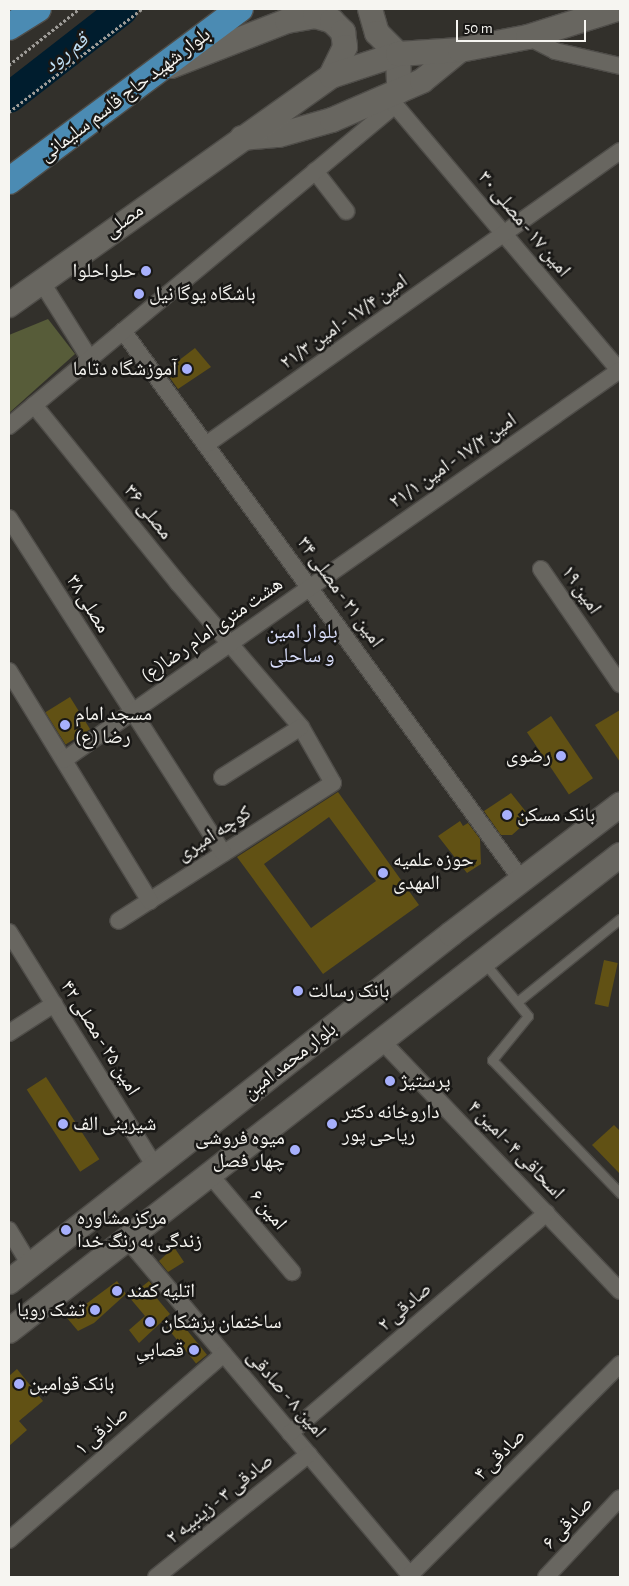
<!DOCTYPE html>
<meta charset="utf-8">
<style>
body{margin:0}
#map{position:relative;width:629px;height:1586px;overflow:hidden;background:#32302b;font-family:"Alegreya Sans","Noto Naskh Arabic",sans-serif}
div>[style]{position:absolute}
.green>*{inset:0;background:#575c39}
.river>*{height:31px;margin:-15.5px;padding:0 15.5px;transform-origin:15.5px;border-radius:15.5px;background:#001d2e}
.building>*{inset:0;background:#615114;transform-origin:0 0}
.path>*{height:3px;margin-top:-1.5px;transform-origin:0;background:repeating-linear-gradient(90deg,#9d9b97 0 2.5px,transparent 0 5px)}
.roads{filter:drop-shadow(1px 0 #4f4d49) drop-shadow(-1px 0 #4f4d49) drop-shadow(0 1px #4f4d49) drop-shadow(0 -1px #4f4d49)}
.lane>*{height:9px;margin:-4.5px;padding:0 4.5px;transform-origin:4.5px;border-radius:4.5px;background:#686660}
.street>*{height:16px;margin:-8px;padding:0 8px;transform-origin:8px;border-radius:8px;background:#686660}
.secondary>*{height:24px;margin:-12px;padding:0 12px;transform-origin:12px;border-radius:12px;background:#686660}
.primary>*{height:26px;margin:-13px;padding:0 13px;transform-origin:13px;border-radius:13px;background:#4b8bb3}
.dots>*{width:14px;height:14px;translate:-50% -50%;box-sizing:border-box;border:2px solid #191816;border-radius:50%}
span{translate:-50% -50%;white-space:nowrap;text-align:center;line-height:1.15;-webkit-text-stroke:5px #191816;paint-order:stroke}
.street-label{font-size:20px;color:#f6f5f1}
.poi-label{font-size:20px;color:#f6f5f1}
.right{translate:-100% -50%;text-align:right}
.left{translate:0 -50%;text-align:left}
.water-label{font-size:21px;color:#c2e1f6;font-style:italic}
.neighbourhood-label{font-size:21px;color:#d8ddfa}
.frame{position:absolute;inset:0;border:10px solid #f6f5f1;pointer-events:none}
.scale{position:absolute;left:456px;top:20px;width:130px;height:22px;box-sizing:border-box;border:2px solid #f6f5f1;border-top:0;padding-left:6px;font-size:15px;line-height:18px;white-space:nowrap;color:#f6f5f1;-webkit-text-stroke:4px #191816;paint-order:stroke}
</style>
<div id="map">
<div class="green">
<div style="clip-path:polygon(48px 319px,75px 354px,9px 413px,9px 335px)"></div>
</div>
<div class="river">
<div style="left:9px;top:97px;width:143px;rotate:-37.9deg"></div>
</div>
<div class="building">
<div style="clip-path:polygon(195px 348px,211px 367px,178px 389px,165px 371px)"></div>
<div style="left:70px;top:697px;width:38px;height:29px;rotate:58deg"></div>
<div style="clip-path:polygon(620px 710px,620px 762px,595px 725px)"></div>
<div style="left:551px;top:716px;width:75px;height:29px;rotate:56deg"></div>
<div style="clip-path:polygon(evenodd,338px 792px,419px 905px,323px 974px,237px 857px,338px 792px,329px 817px,376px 881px,311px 928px,264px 864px,329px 817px)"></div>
<div style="clip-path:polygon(511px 793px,531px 818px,512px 835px,501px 835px,484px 811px)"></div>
<div style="clip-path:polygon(460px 821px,463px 826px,468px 823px,480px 839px,481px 864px,467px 873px,438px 836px)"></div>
<div style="left:604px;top:960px;width:14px;height:45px;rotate:12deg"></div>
<div style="left:46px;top:1077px;width:98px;height:23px;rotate:57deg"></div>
<div style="clip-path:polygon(614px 1125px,620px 1131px,620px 1174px,592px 1145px)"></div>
<div style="clip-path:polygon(174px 1247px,184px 1262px,168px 1272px,159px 1261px)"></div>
<div style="clip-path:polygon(117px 1281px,126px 1294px,94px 1323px,78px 1331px,67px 1318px)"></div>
<div style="clip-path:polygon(149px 1281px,159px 1293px,155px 1296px,170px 1314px,139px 1343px,129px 1330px,145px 1316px,129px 1297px)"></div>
<div style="left:178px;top:1319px;width:46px;height:14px;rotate:51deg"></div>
<div style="clip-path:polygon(17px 1369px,43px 1401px,19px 1421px,27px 1430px,9px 1446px,9px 1376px)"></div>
</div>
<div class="path">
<div style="left:9px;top:65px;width:90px;rotate:-38.7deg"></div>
<div style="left:9px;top:112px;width:168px;rotate:-37.8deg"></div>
</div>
<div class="roads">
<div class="lane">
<div style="left:483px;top:961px;width:71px;rotate:50.7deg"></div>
<div style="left:528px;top:1016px;width:57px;rotate:129.3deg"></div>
<div style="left:492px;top:1060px;width:185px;rotate:46.1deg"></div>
<div style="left:517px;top:1002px;width:132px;rotate:-38.9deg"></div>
</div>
<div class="street">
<div style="left:528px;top:37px;width:30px;rotate:27deg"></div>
<div style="left:555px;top:51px;width:67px;rotate:13deg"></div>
<div style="left:315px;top:171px;width:51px;rotate:52.2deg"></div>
<div style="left:41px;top:281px;width:92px;rotate:57.9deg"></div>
<div style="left:123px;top:331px;width:677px;rotate:54.01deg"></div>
<div style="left:34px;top:405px;width:229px;rotate:51deg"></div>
<div style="left:178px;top:583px;width:189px;rotate:49.5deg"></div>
<div style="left:301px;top:727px;width:64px;rotate:60.3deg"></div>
<div style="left:333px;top:783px;width:255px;rotate:147.3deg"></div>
<div style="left:9px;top:426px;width:502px;rotate:-39.75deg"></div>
<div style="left:395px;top:105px;width:348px;rotate:49.8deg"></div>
<div style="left:207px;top:444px;width:506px;rotate:-35.35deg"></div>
<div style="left:9px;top:518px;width:398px;rotate:57.4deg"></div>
<div style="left:541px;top:569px;width:140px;rotate:55.5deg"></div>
<div style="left:9px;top:671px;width:270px;rotate:58.5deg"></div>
<div style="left:64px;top:760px;width:679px;rotate:-35.05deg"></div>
<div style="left:222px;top:777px;width:93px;rotate:-32.3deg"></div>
<div style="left:9px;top:932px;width:278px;rotate:58.1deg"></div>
<div style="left:9px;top:1033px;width:54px;rotate:-32.8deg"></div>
<div style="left:380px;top:1039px;width:348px;rotate:46.4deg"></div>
<div style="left:211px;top:1176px;width:126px;rotate:49.8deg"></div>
<div style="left:9px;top:1230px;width:41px;rotate:59deg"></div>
<div style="left:127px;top:1239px;width:442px;rotate:49.9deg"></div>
<div style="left:290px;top:1433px;width:338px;rotate:-40.6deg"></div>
<div style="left:9px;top:1540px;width:284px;rotate:-40.9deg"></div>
<div style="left:410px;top:1575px;width:298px;rotate:-45.1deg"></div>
<div style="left:156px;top:1577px;width:196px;rotate:-38.8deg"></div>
<div style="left:546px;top:1577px;width:108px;rotate:-46.9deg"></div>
</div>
<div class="secondary">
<div style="left:370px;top:9px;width:25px;rotate:74deg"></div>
<div style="left:377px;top:33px;width:30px;rotate:45deg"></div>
<div style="left:398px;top:54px;width:37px;rotate:88deg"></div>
<div style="left:171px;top:66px;width:124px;rotate:-21.2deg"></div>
<div style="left:287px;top:21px;width:28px;rotate:-10deg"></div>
<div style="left:315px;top:16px;width:18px;rotate:16deg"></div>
<div style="left:332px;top:21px;width:16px;rotate:45deg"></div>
<div style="left:343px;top:32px;width:15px;rotate:82deg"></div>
<div style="left:345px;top:47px;width:32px;rotate:116deg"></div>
<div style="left:242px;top:138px;width:37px;rotate:-5deg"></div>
<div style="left:279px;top:135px;width:55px;rotate:-15.8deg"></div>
<div style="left:332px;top:120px;width:98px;rotate:-23.4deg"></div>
<div style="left:422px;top:81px;width:49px;rotate:-39.2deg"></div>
<div style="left:9px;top:305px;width:395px;rotate:-35.4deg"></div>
<div style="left:331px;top:76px;width:71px;rotate:-18.2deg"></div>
<div style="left:398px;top:54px;width:62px;rotate:-3.7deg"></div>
<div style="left:460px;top:50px;width:69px;rotate:-10.8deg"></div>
<div style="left:528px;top:37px;width:93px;rotate:-17.5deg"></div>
<div style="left:9px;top:1282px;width:563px;rotate:-38.21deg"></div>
<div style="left:451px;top:934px;width:213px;rotate:-37.4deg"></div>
<div style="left:9px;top:1331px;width:775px;rotate:-37.92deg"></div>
</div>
<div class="primary">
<div style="left:9px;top:27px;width:34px;rotate:-32deg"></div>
<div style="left:9px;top:181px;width:288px;rotate:-36.7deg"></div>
</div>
</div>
<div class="dots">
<div style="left:146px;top:271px;background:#a7b0fc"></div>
<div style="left:139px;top:294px;background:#a7b0fc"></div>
<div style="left:187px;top:369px;background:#a7b0fc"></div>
<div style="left:65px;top:725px;background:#a7b0fc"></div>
<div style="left:561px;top:756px;background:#a7b0fc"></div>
<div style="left:507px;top:815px;background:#a7b0fc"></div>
<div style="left:383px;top:873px;background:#a7b0fc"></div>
<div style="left:298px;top:991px;background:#a7b0fc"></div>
<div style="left:390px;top:1081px;background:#a7b0fc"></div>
<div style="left:63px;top:1124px;background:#a7b0fc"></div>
<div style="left:332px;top:1124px;background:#a7b0fc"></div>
<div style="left:295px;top:1150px;background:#a7b0fc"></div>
<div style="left:66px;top:1230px;background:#a7b0fc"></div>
<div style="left:117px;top:1291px;background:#a7b0fc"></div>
<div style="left:95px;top:1310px;background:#a7b0fc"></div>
<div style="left:150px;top:1322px;background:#a7b0fc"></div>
<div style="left:194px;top:1350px;background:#a7b0fc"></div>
<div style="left:19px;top:1384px;background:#a7b0fc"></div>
</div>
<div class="street-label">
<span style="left:125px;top:95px;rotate:-37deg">بلوار شهید حاج قاسم سلیمانی</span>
<span style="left:124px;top:221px;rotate:-36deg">مصلی</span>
<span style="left:524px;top:224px;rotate:50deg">امین ۱۷ - مصلی ۳۰</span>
<span style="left:344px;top:322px;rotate:-35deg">امین ۱۷/۴ - امین ۲۱/۳</span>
<span style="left:453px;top:461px;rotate:-35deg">امین ۱۷/۲ - امین ۲۱/۱</span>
<span style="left:148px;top:512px;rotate:51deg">مصلی ۳۶</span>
<span style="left:581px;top:590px;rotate:55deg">امین ۱۹</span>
<span style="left:340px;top:592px;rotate:54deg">امین ۲۱ - مصلی ۳۴</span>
<span style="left:88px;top:604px;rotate:58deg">مصلی ۳۸</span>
<span style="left:212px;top:630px;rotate:-35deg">هشت متری امام رضا(ع)</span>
<span style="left:214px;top:834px;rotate:-33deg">کوچه امیری</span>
<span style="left:100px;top:1038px;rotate:58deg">امین ۲۵ - مصلی ۴۲</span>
<span style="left:290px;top:1061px;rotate:-38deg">بلوار محمد امین</span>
<span style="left:516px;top:1150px;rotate:46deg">اسحاقی ۴ - امین ۴</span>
<span style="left:268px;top:1210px;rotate:50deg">امین ۶</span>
<span style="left:405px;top:1307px;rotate:-41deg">صادقی ۲</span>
<span style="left:286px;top:1394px;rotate:49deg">امین ۸ - صادقی</span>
<span style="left:102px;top:1431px;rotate:-41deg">صادقی ۱</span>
<span style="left:500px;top:1455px;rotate:-45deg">صادقی ۴</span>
<span style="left:220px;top:1499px;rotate:-39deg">صادقی ۳ - زینبیه ۲</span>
<span style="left:568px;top:1523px;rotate:-47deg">صادقی ۶</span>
</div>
<div class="poi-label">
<span class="right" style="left:136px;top:271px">حلواحلوا</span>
<span class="left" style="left:149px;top:294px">باشگاه یوگا نیل</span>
<span class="right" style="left:177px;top:369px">آموزشگاه دتاما</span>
<span class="left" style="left:75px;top:726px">مسجد امام<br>رضا (ع)</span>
<span class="right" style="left:551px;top:756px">رضوی</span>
<span class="left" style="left:517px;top:815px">بانک مسکن</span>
<span class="left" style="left:393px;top:872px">حوزه علمیه<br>المهدی</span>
<span class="left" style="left:308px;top:991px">بانک رسالت</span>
<span class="left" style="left:400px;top:1081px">پرستیژ</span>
<span class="left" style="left:342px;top:1124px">داروخانه دکتر<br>ریاحی پور</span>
<span class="left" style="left:73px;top:1124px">شیرینی الف</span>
<span class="right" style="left:285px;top:1150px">میوه فروشی<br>چهار فصل</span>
<span class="left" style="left:77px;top:1230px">مرکز مشاوره<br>زندگی به رنگ خدا</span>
<span class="left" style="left:127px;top:1291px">اتلیه کمند</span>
<span class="right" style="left:85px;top:1310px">تشک رویا</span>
<span class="left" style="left:161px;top:1322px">ساختمان پزشکان</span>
<span class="right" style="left:184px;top:1350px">قصابیِ</span>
<span class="left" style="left:29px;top:1384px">بانک قوامین</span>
</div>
<div class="water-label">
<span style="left:66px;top:53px;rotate:-38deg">قم رود</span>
</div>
<div class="neighbourhood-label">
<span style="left:302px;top:644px">بلوار امین<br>و ساحلی</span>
</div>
<div class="frame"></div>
<div class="scale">50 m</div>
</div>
